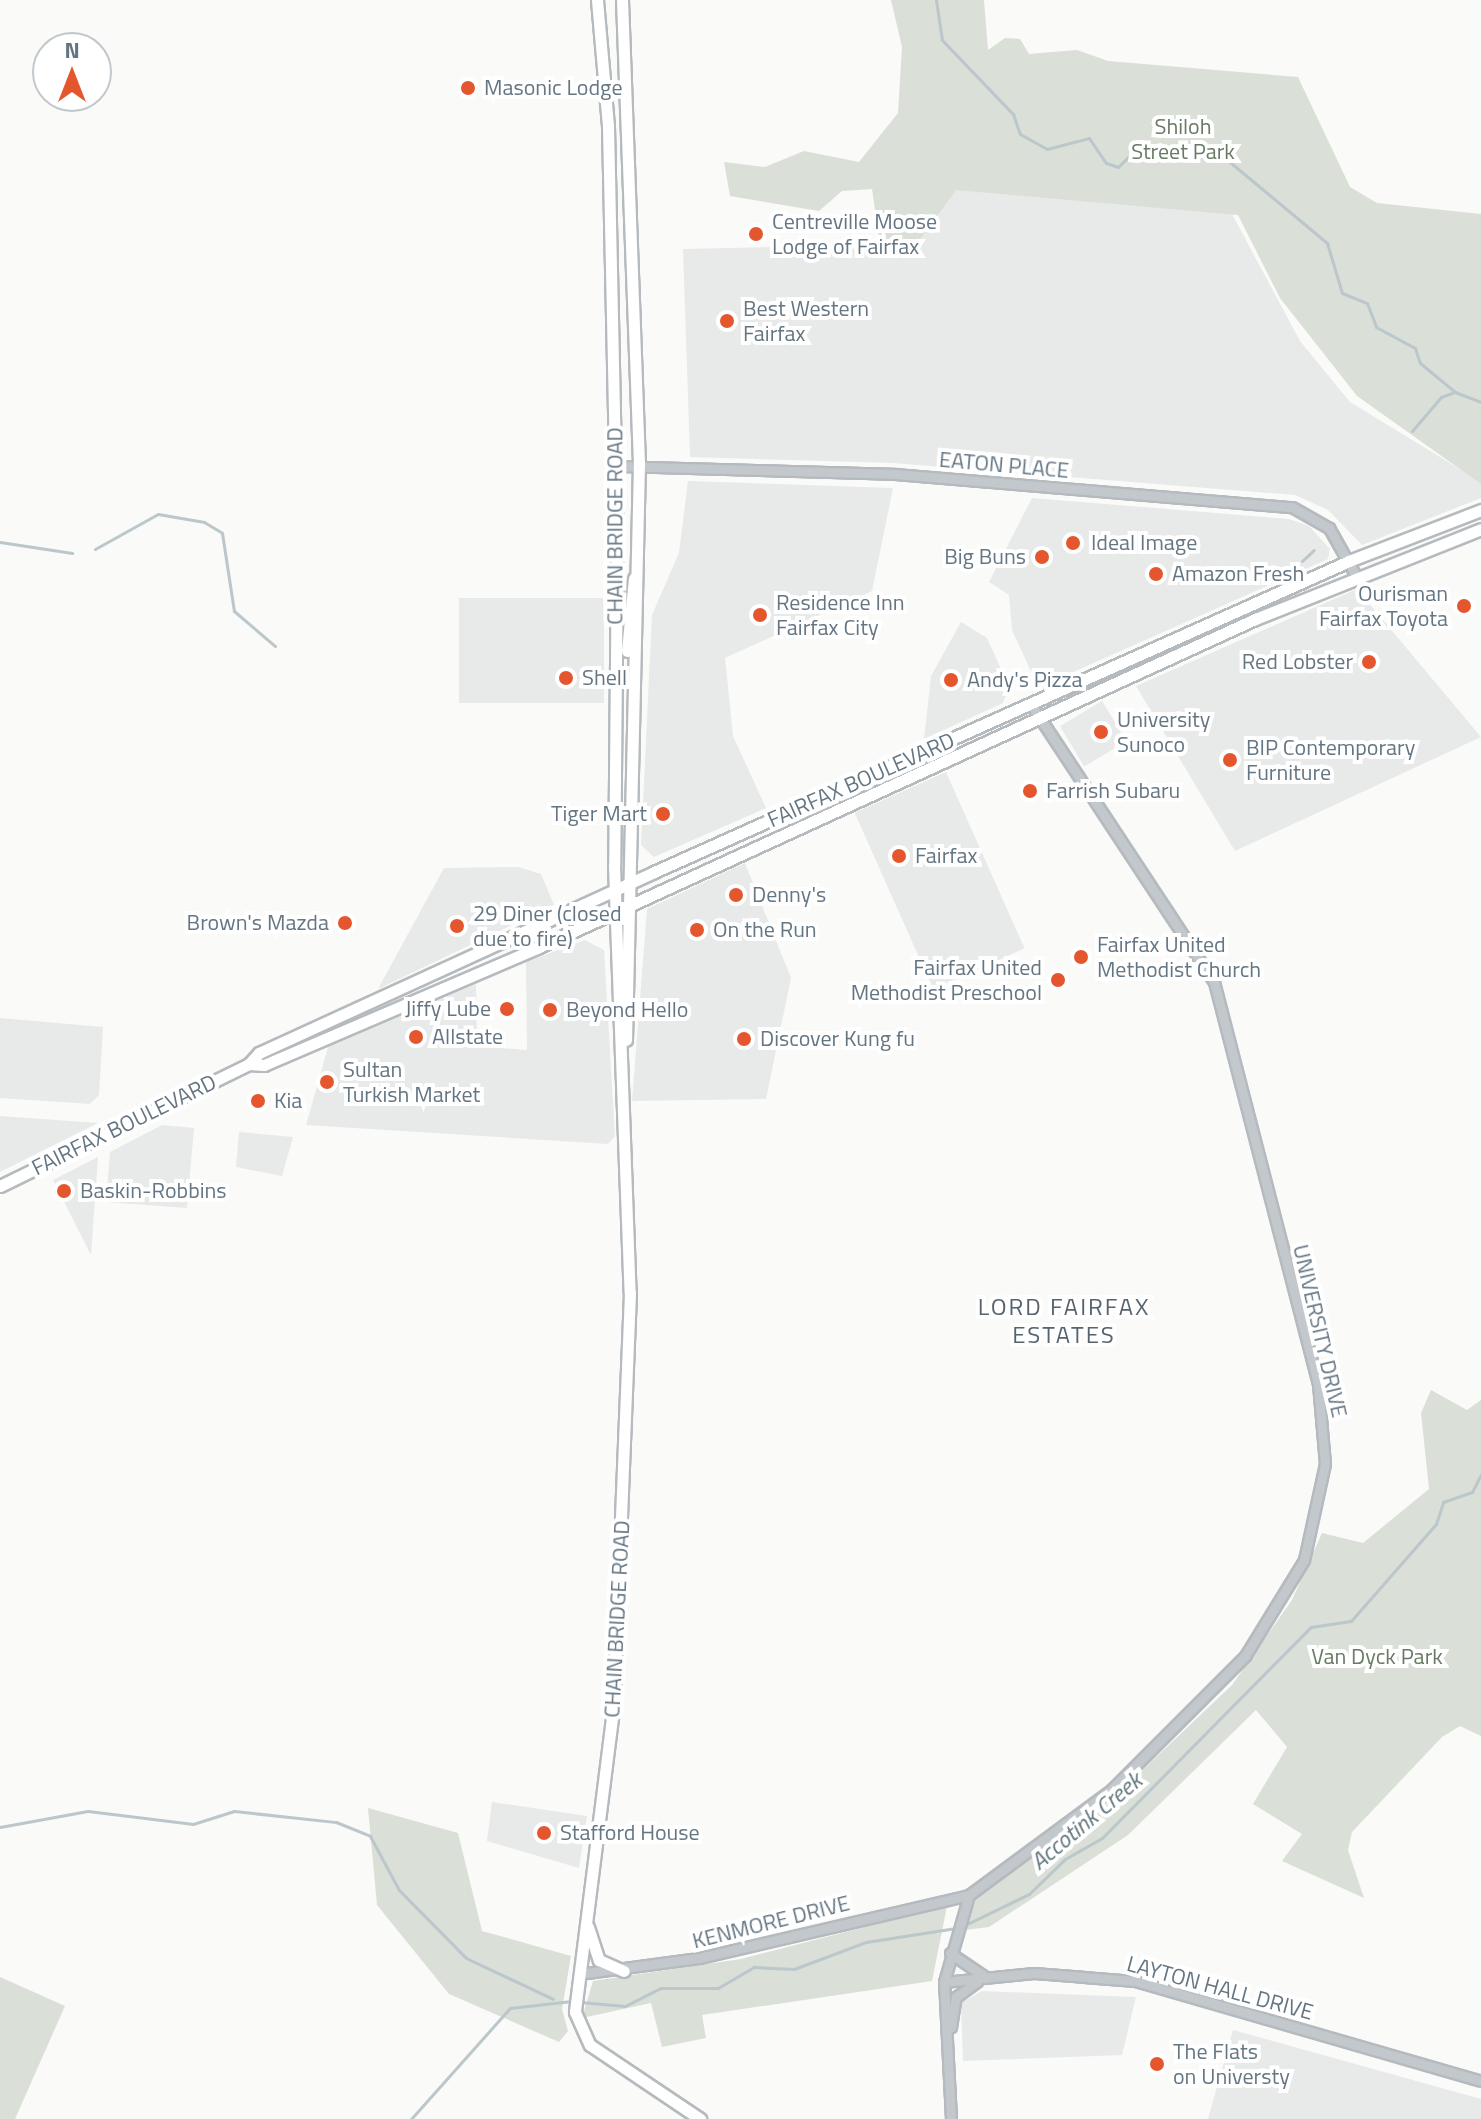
<!DOCTYPE html>
<style>
body{margin:0}
#map{position:relative;width:1481px;height:2119px;overflow:hidden;background:#fafaf8;font-family:"Titillium Web",sans-serif}
div>[style]{position:absolute}
.built>*{inset:0;background:#e8e9e9;transform-origin:0 0}
.green>*{inset:0;background:#dadfd7}
.stream>*{height:3px;margin:-1.5px;padding:0 1.5px;transform-origin:1.5px;border-radius:1.5px;background:#bbc7cb}
.roads{filter:drop-shadow(2px 0 #b5babe) drop-shadow(-2px 0 #b5babe) drop-shadow(0 2px #b5babe) drop-shadow(0 -2px #b5babe)}
.minor>*{height:9px;margin:-4.5px;padding:0 4.5px;transform-origin:4.5px;border-radius:4.5px;background:#c3c8cc}
.major>*{height:11px;margin:-5.5px;padding:0 5.5px;transform-origin:5.5px;border-radius:5.5px;background:#fff}
.dots>*{width:22px;height:22px;translate:-50% -50%;box-sizing:border-box;border:4px solid #fff;border-radius:50%}
span{translate:-50% -50%;white-space:nowrap;text-align:center;line-height:1.15;-webkit-text-stroke:8px #fff;paint-order:stroke}
.poi-label{font-size:22px;color:#657683}
.left{translate:0 -50%;text-align:left}
.right{translate:-100% -50%;text-align:right}
.park-label{font-size:22px;color:#687a64}
.street-label{font-size:22px;color:#657683}
.neighbourhood-label{font-size:24px;color:#57646e;letter-spacing:2px}
.water-label{font-size:24px;color:#60757c;font-style:italic}
.north{position:absolute;left:32px;top:32px;width:80px;height:80px;box-sizing:border-box;background:#fff;border:2px solid #c1c8cd;border-radius:50%;rotate:0deg;font-size:22px;font-weight:700;line-height:32px;text-align:center;color:#657683}
.north::after{content:'';display:block;margin:auto;width:28px;height:36px;background:#e4572e;clip-path:polygon(50% 0,100% 100%,50% 72%,0 100%)}
</style>
<div id="map">
<div class="built">
<div style="clip-path:polygon(913px 180px,1232px 214px,1300px 341px,1350px 402px,1481px 482px,1481px 498px,1362px 545px,1328px 510px,1295px 495px,893px 463px,690px 457px,683px 249px,877px 245px)"></div>
<div style="clip-path:polygon(688px 481px,893px 488px,872px 591px,725px 658px,733px 736px,766px 808px,654px 857px,641px 845px,652px 615px,679px 553px)"></div>
<div style="clip-path:polygon(1032px 498px,1289px 519px,1309px 526px,1330px 549px,1328px 559px,1051px 682px,1034px 678px,1012px 630px,1009px 595px,989px 582px)"></div>
<div style="clip-path:polygon(1357px 589px,1481px 737px,1235px 851px,1136px 686px)"></div>
<div style="left:459px;top:598px;width:145px;height:105px"></div>
<div style="clip-path:polygon(961px 622px,987px 638px,1009px 687px,1003px 703px,924px 739px,931px 676px)"></div>
<div style="left:1102px;top:701px;width:47px;height:49px;rotate:59deg"></div>
<div style="left:946px;top:772px;width:193px;height:100px;rotate:66deg"></div>
<div style="clip-path:polygon(745px 863px,791px 978px,766px 1099px,632px 1101px,647px 909px)"></div>
<div style="clip-path:polygon(519px 867px,541px 874px,554px 905px,378px 989px,444px 868px)"></div>
<div style="clip-path:polygon(585px 940px,604px 950px,615px 1136px,608px 1144px,306px 1125px,328px 1047px,476px 984px,477px 1046px,527px 1050px,526px 962px)"></div>
<div style="clip-path:polygon(0 1018px,103px 1027px,99px 1095px,90px 1104px,0 1098px)"></div>
<div style="clip-path:polygon(0 1116px,98px 1123px,0 1172px)"></div>
<div style="clip-path:polygon(162px 1125px,194px 1128px,187px 1208px,106px 1202px,110px 1152px)"></div>
<div style="clip-path:polygon(239px 1132px,293px 1137px,282px 1176px,236px 1167px)"></div>
<div style="clip-path:polygon(98px 1157px,91px 1255px,53px 1180px)"></div>
<div style="clip-path:polygon(492px 1802px,587px 1816px,579px 1868px,487px 1841px)"></div>
<div style="clip-path:polygon(982px 1991px,1136px 1997px,1122px 2055px,963px 2061px,961px 2003px)"></div>
<div style="clip-path:polygon(1233px 2030px,1481px 2099px,1481px 2119px,1208px 2119px)"></div>
</div>
<div class="green">
<div style="clip-path:polygon(891px 0,984px 0,988px 50px,1005px 38px,1020px 39px,1029px 54px,1077px 50px,1108px 61px,1298px 77px,1350px 187px,1377px 203px,1481px 214px,1481px 484px,1357px 396px,1280px 298px,1238px 215px,956px 190px,916px 245px,879px 239px,872px 189px,842px 191px,819px 211px,730px 196px,724px 162px,765px 167px,804px 151px,859px 162px,898px 113px,902px 47px)"></div>
<div style="clip-path:polygon(1431px 1390px,1467px 1410px,1481px 1400px,1481px 1736px,1460px 1726px,1442px 1737px,1352px 1832px,1348px 1850px,1364px 1898px,1282px 1861px,1302px 1834px,1253px 1804px,1287px 1747px,1256px 1710px,1128px 1835px,989px 1927px,965px 1930px,977px 1895px,1092px 1818px,1232px 1685px,1292px 1600px,1322px 1533px,1363px 1543px,1429px 1489px,1421px 1413px)"></div>
<div style="clip-path:polygon(368px 1808px,458px 1833px,482px 1931px,571px 1956px,562px 2009px,568px 2031px,559px 2042px,449px 1994px,377px 1905px)"></div>
<div style="clip-path:polygon(947px 1906px,932px 1981px,702px 2015px,706px 2038px,662px 2047px,651px 2003px,582px 2018px,593px 1981px,741px 1959px)"></div>
<div style="clip-path:polygon(0 1977px,65px 2006px,15px 2119px,0 2119px)"></div>
</div>
<div class="stream">
<div style="left:936px;top:0;width:40px;rotate:81.5deg"></div>
<div style="left:942px;top:40px;width:103px;rotate:46.2deg"></div>
<div style="left:1013px;top:114px;width:21px;rotate:71deg"></div>
<div style="left:1020px;top:134px;width:31px;rotate:29deg"></div>
<div style="left:1047px;top:149px;width:43px;rotate:-14.7deg"></div>
<div style="left:1089px;top:138px;width:30px;rotate:56deg"></div>
<div style="left:1106px;top:163px;width:13px;rotate:18deg"></div>
<div style="left:1118px;top:167px;width:33px;rotate:-45deg"></div>
<div style="left:1141px;top:144px;width:40px;rotate:25deg"></div>
<div style="left:1177px;top:161px;width:28px;rotate:-23deg"></div>
<div style="left:1203px;top:150px;width:16px;rotate:11deg"></div>
<div style="left:1219px;top:153px;width:141px;rotate:39.8deg"></div>
<div style="left:1327px;top:243px;width:52px;rotate:73.3deg"></div>
<div style="left:1342px;top:293px;width:27px;rotate:22deg"></div>
<div style="left:1367px;top:303px;width:26px;rotate:69deg"></div>
<div style="left:1376px;top:327px;width:44px;rotate:28.3deg"></div>
<div style="left:1415px;top:348px;width:16px;rotate:72deg"></div>
<div style="left:1420px;top:363px;width:45px;rotate:39.6deg"></div>
<div style="left:1412px;top:431px;width:45px;rotate:-49.5deg"></div>
<div style="left:1441px;top:397px;width:15px;rotate:-20deg"></div>
<div style="left:1455px;top:392px;width:28px;rotate:21deg"></div>
<div style="left:0;top:542px;width:73px;rotate:8.7deg"></div>
<div style="left:95px;top:549px;width:72px;rotate:-29.1deg"></div>
<div style="left:158px;top:514px;width:47px;rotate:9.9deg"></div>
<div style="left:204px;top:522px;width:21px;rotate:31deg"></div>
<div style="left:222px;top:533px;width:79px;rotate:81.3deg"></div>
<div style="left:234px;top:611px;width:54px;rotate:40.5deg"></div>
<div style="left:1302px;top:561px;width:16px;rotate:-43deg"></div>
<div style="left:0;top:1827px;width:89px;rotate:-10.3deg"></div>
<div style="left:88px;top:1811px;width:106px;rotate:7.1deg"></div>
<div style="left:193px;top:1824px;width:43px;rotate:-17.6deg"></div>
<div style="left:234px;top:1811px;width:103px;rotate:6.2deg"></div>
<div style="left:336px;top:1822px;width:37px;rotate:22deg"></div>
<div style="left:370px;top:1836px;width:61px;rotate:61.8deg"></div>
<div style="left:399px;top:1890px;width:95px;rotate:45.4deg"></div>
<div style="left:466px;top:1958px;width:96px;rotate:25.2deg"></div>
<div style="left:963px;top:1926px;width:73px;rotate:-25.9deg"></div>
<div style="left:1029px;top:1894px;width:50px;rotate:-44.2deg"></div>
<div style="left:1065px;top:1859px;width:43px;rotate:-29.6deg"></div>
<div style="left:1102px;top:1838px;width:297px;rotate:-45.3deg"></div>
<div style="left:1311px;top:1627px;width:40px;rotate:-8.5deg"></div>
<div style="left:1351px;top:1621px;width:129px;rotate:-48.8deg"></div>
<div style="left:1436px;top:1524px;width:23px;rotate:-72deg"></div>
<div style="left:1443px;top:1502px;width:31px;rotate:-19deg"></div>
<div style="left:1472px;top:1492px;width:20px;rotate:-63deg"></div>
<div style="left:580px;top:2002px;width:45px;rotate:5.1deg"></div>
<div style="left:625px;top:2006px;width:39px;rotate:-27deg"></div>
<div style="left:660px;top:1988px;width:58px"></div>
<div style="left:718px;top:1988px;width:42px;rotate:-30.3deg"></div>
<div style="left:754px;top:1967px;width:40px;rotate:2.9deg"></div>
<div style="left:794px;top:1969px;width:77px;rotate:-20.6deg"></div>
<div style="left:866px;top:1942px;width:91px;rotate:-8.8deg"></div>
<div style="left:411px;top:2119px;width:149px;rotate:-48.3deg"></div>
<div style="left:510px;top:2008px;width:62px;rotate:-6.4deg"></div>
</div>
<div class="roads">
<div class="minor">
<div style="left:616px;top:466px;width:279px;rotate:1.6deg"></div>
<div style="left:895px;top:474px;width:398px;rotate:4.8deg"></div>
<div style="left:1292px;top:507px;width:43px;rotate:29.6deg"></div>
<div style="left:1329px;top:528px;width:55px;rotate:60.6deg"></div>
<div style="left:950px;top:1953px;width:41px;rotate:34.1deg"></div>
<div style="left:579px;top:1974px;width:121px;rotate:-7.6deg"></div>
<div style="left:699px;top:1958px;width:277px;rotate:-13.1deg"></div>
<div style="left:944px;top:1982px;width:90px;rotate:-5.7deg"></div>
<div style="left:1034px;top:1973px;width:101px;rotate:4.5deg"></div>
<div style="left:1135px;top:1981px;width:360px;rotate:16.1deg"></div>
<div style="left:951px;top:2027px;width:30px;rotate:-81deg"></div>
<div style="left:956px;top:1997px;width:26px;rotate:-36deg"></div>
<div style="left:951px;top:2119px;width:137px;rotate:-92.9deg"></div>
<div style="left:944px;top:1982px;width:91px;rotate:-74deg"></div>
<div style="left:969px;top:1895px;width:177px;rotate:-36.5deg"></div>
<div style="left:1111px;top:1790px;width:190px;rotate:-45deg"></div>
<div style="left:1245px;top:1656px;width:113px;rotate:-58.4deg"></div>
<div style="left:1304px;top:1560px;width:98px;rotate:-77.7deg"></div>
<div style="left:1325px;top:1464px;width:80px;rotate:-95deg"></div>
<div style="left:1318px;top:1384px;width:415px;rotate:-104.5deg"></div>
<div style="left:1214px;top:982px;width:333px;rotate:-123.4deg"></div>
</div>
<div class="major">
<div style="left:597px;top:0;width:126px;rotate:85deg"></div>
<div style="left:608px;top:126px;width:420px;rotate:88.8deg"></div>
<div style="left:617px;top:546px;width:320px;rotate:90.5deg"></div>
<div style="left:614px;top:866px;width:427px;rotate:87.9deg"></div>
<div style="left:630px;top:1293px;width:417px;rotate:92.3deg"></div>
<div style="left:613px;top:1710px;width:304px;rotate:97.2deg"></div>
<div style="left:575px;top:2012px;width:36px;rotate:66deg"></div>
<div style="left:590px;top:2045px;width:133px;rotate:33.9deg"></div>
<div style="left:622px;top:0;width:463px;rotate:87.9deg"></div>
<div style="left:639px;top:463px;width:577px;rotate:91.29deg"></div>
<div style="left:627px;top:651px;width:73px;rotate:-84.5deg"></div>
<div style="left:249px;top:1064px;width:15px;rotate:4deg"></div>
<div style="left:264px;top:1065px;width:299px;rotate:-23.2deg"></div>
<div style="left:539px;top:947px;width:788px;rotate:-24.61deg"></div>
<div style="left:1255px;top:619px;width:243px;rotate:-21.7deg"></div>
<div style="left:0;top:1186px;width:277px;rotate:-26.1deg"></div>
<div style="left:249px;top:1064px;width:15px;rotate:-48deg"></div>
<div style="left:259px;top:1053px;width:434px;rotate:-24.6deg"></div>
<div style="left:654px;top:872px;width:761px;rotate:-24.11deg"></div>
<div style="left:1349px;top:561px;width:142px;rotate:-21.1deg"></div>
<div style="left:588px;top:1927px;width:35px;rotate:72deg"></div>
<div style="left:599px;top:1960px;width:27px;rotate:24deg"></div>
</div>
</div>
<div class="dots">
<div style="left:468px;top:88px;background:#e4572e"></div>
<div style="left:756px;top:234px;background:#e4572e"></div>
<div style="left:727px;top:321px;background:#e4572e"></div>
<div style="left:1073px;top:543px;background:#e4572e"></div>
<div style="left:1042px;top:557px;background:#e4572e"></div>
<div style="left:1156px;top:574px;background:#e4572e"></div>
<div style="left:1464px;top:606px;background:#e4572e"></div>
<div style="left:760px;top:615px;background:#e4572e"></div>
<div style="left:1369px;top:662px;background:#e4572e"></div>
<div style="left:566px;top:678px;background:#e4572e"></div>
<div style="left:951px;top:680px;background:#e4572e"></div>
<div style="left:1101px;top:732px;background:#e4572e"></div>
<div style="left:1230px;top:760px;background:#e4572e"></div>
<div style="left:1030px;top:791px;background:#e4572e"></div>
<div style="left:663px;top:814px;background:#e4572e"></div>
<div style="left:899px;top:856px;background:#e4572e"></div>
<div style="left:736px;top:895px;background:#e4572e"></div>
<div style="left:345px;top:923px;background:#e4572e"></div>
<div style="left:457px;top:926px;background:#e4572e"></div>
<div style="left:697px;top:930px;background:#e4572e"></div>
<div style="left:1081px;top:957px;background:#e4572e"></div>
<div style="left:1058px;top:980px;background:#e4572e"></div>
<div style="left:507px;top:1009px;background:#e4572e"></div>
<div style="left:550px;top:1010px;background:#e4572e"></div>
<div style="left:416px;top:1037px;background:#e4572e"></div>
<div style="left:744px;top:1039px;background:#e4572e"></div>
<div style="left:327px;top:1082px;background:#e4572e"></div>
<div style="left:258px;top:1101px;background:#e4572e"></div>
<div style="left:64px;top:1191px;background:#e4572e"></div>
<div style="left:544px;top:1833px;background:#e4572e"></div>
<div style="left:1157px;top:2064px;background:#e4572e"></div>
</div>
<div class="poi-label">
<span class="left" style="left:484px;top:88px">Masonic Lodge</span>
<span class="left" style="left:772px;top:234px">Centreville Moose<br>Lodge of Fairfax</span>
<span class="left" style="left:743px;top:321px">Best Western<br>Fairfax</span>
<span class="left" style="left:1091px;top:543px">Ideal Image</span>
<span class="right" style="left:1026px;top:557px">Big Buns</span>
<span class="left" style="left:1172px;top:574px">Amazon Fresh</span>
<span class="right" style="left:1448px;top:606px">Ourisman<br>Fairfax Toyota</span>
<span class="left" style="left:776px;top:615px">Residence Inn<br>Fairfax City</span>
<span class="right" style="left:1353px;top:662px">Red Lobster</span>
<span class="left" style="left:582px;top:678px">Shell</span>
<span class="left" style="left:967px;top:680px">Andy's Pizza</span>
<span class="left" style="left:1117px;top:732px">University<br>Sunoco</span>
<span class="left" style="left:1246px;top:760px">BIP Contemporary<br>Furniture</span>
<span class="left" style="left:1046px;top:791px">Farrish Subaru</span>
<span class="right" style="left:647px;top:814px">Tiger Mart</span>
<span class="left" style="left:915px;top:856px">Fairfax</span>
<span class="left" style="left:752px;top:895px">Denny's</span>
<span class="left" style="left:473px;top:926px">29 Diner (closed<br>due to fire)</span>
<span class="right" style="left:329px;top:923px">Brown's Mazda</span>
<span class="left" style="left:713px;top:930px">On the Run</span>
<span class="left" style="left:1097px;top:957px">Fairfax United<br>Methodist Church</span>
<span class="right" style="left:1042px;top:980px">Fairfax United<br>Methodist Preschool</span>
<span class="right" style="left:491px;top:1009px">Jiffy Lube</span>
<span class="left" style="left:566px;top:1010px">Beyond Hello</span>
<span class="left" style="left:432px;top:1037px">Allstate</span>
<span class="left" style="left:760px;top:1039px">Discover Kung fu</span>
<span class="left" style="left:343px;top:1082px">Sultan<br>Turkish Market</span>
<span class="left" style="left:274px;top:1101px">Kia</span>
<span class="left" style="left:80px;top:1191px">Baskin-Robbins</span>
<span class="left" style="left:560px;top:1833px">Stafford House</span>
<span class="left" style="left:1173px;top:2064px">The Flats<br>on Universty</span>
</div>
<div class="park-label">
<span style="left:1183px;top:139px">Shiloh<br>Street Park</span>
<span style="left:1377px;top:1657px">Van Dyck Park</span>
</div>
<div class="street-label">
<span style="left:1004px;top:465px;rotate:5deg">EATON PLACE</span>
<span style="left:615px;top:526px;rotate:-90deg">CHAIN BRIDGE ROAD</span>
<span style="left:861px;top:780px;rotate:-24deg">FAIRFAX BOULEVARD</span>
<span style="left:124px;top:1125px;rotate:-26deg">FAIRFAX BOULEVARD</span>
<span style="left:1320px;top:1331px;rotate:77deg">UNIVERSITY DRIVE</span>
<span style="left:617px;top:1619px;rotate:-87deg">CHAIN BRIDGE ROAD</span>
<span style="left:771px;top:1922px;rotate:-14deg">KENMORE DRIVE</span>
<span style="left:1220px;top:1988px;rotate:15deg">LAYTON HALL DRIVE</span>
</div>
<div class="neighbourhood-label">
<span style="left:1064px;top:1321px">LORD FAIRFAX<br>ESTATES</span>
</div>
<div class="water-label">
<span style="left:1086px;top:1821px;rotate:-40deg">Accotink Creek</span>
</div>
<div class="north">N</div>
</div>
